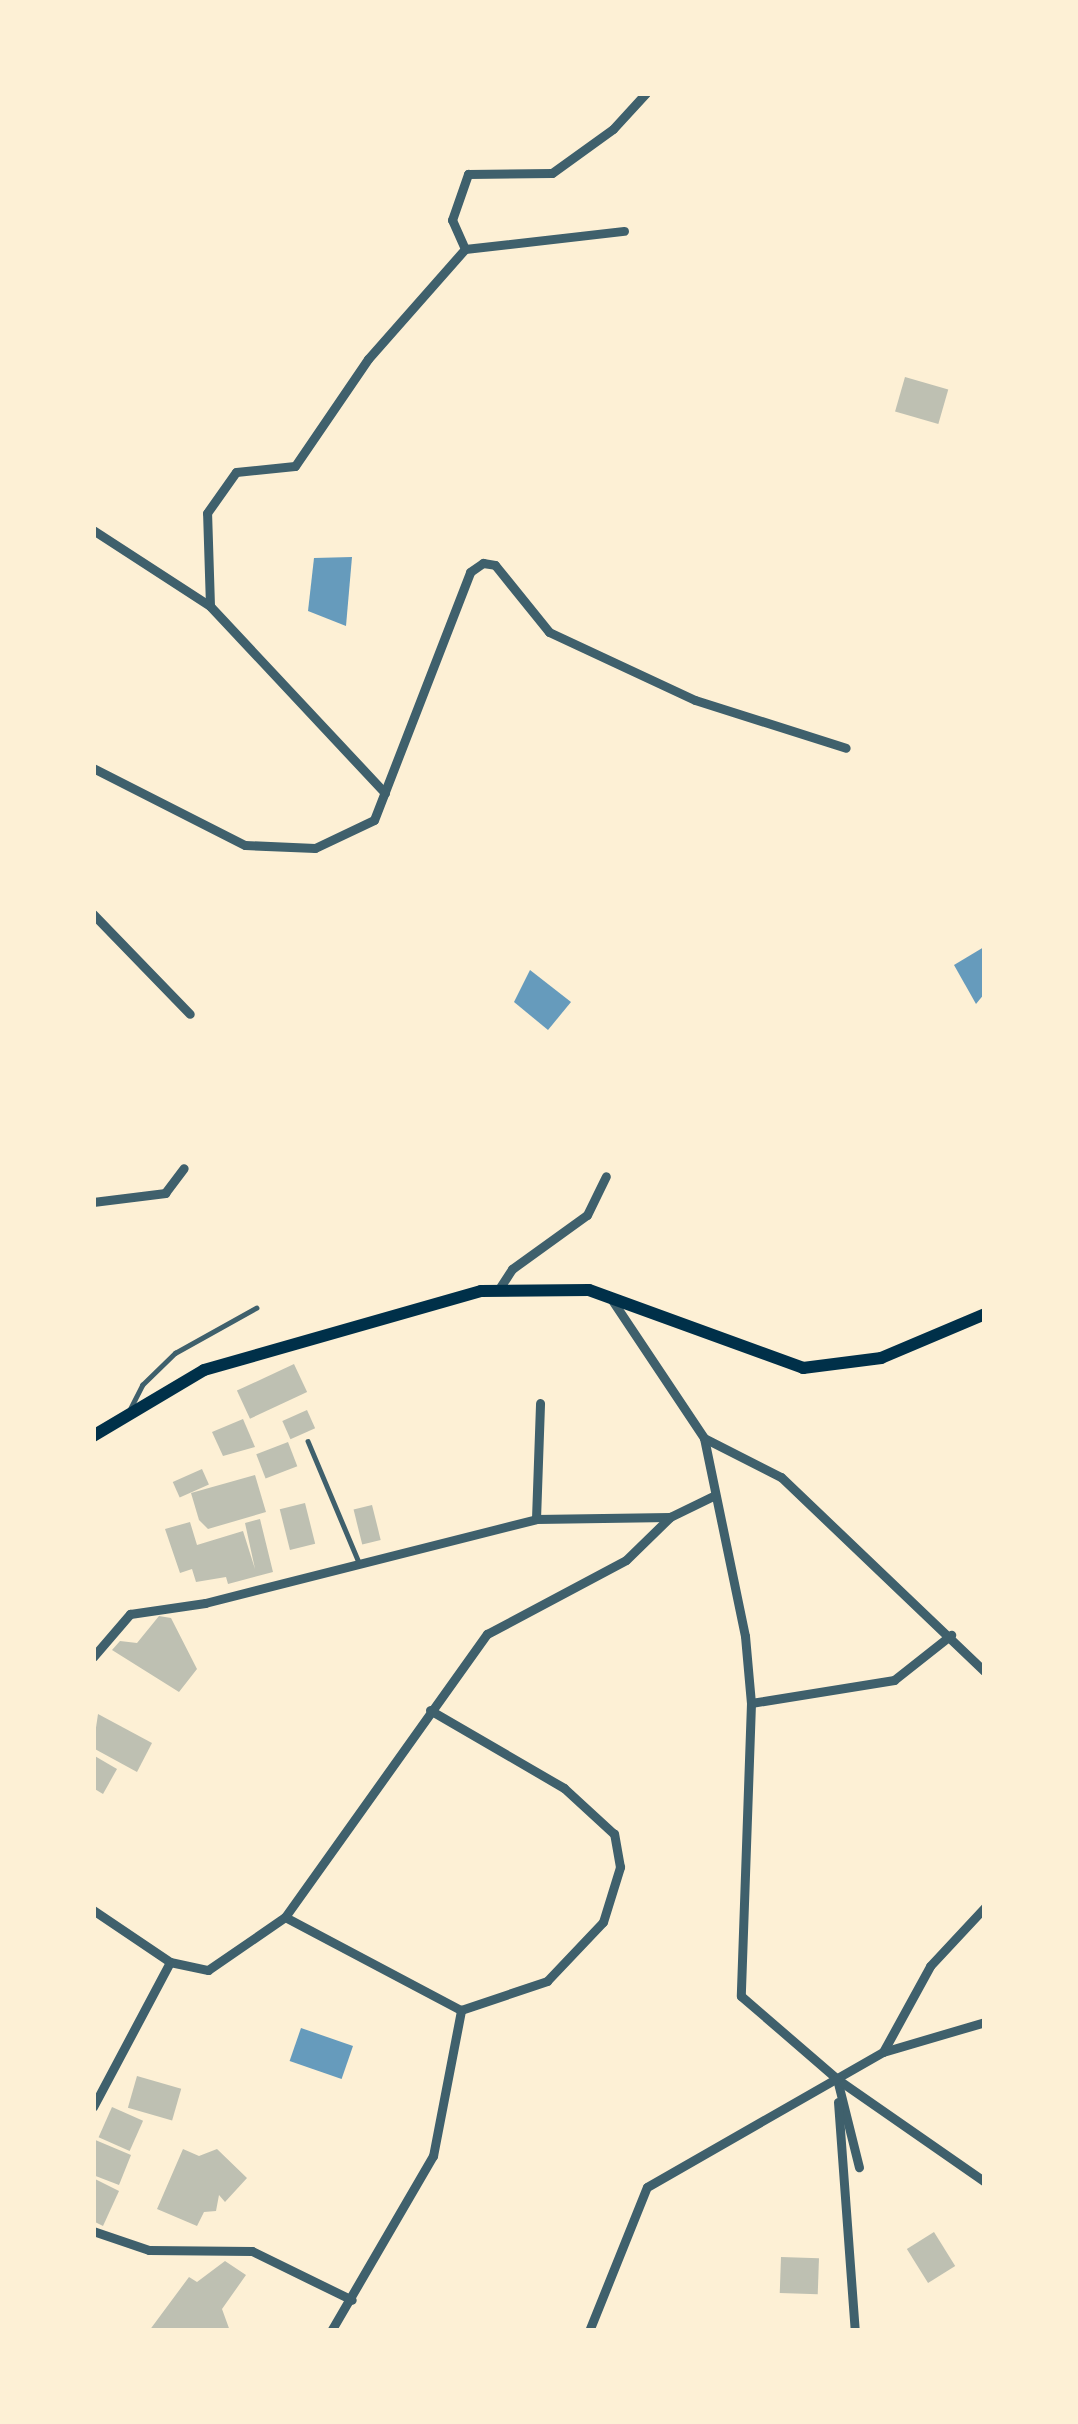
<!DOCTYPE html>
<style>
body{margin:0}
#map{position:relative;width:1078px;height:2424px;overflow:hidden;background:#fdf0d5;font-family:Poppins,sans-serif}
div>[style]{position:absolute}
.water>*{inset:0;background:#669bbc;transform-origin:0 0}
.building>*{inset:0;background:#bec0b2;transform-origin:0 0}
.service>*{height:4.5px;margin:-2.25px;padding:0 2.25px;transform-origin:2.25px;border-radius:2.25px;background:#3f606c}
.minor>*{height:9px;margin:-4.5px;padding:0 4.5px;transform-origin:4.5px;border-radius:4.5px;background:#3f606c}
.secondary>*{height:12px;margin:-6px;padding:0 6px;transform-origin:6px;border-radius:6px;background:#003049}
span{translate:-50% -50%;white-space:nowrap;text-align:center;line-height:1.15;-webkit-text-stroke:12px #fdf0d5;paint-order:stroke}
.frame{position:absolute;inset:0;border:96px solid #fdf0d5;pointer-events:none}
</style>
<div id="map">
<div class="water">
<div style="clip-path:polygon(352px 557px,346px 626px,308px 611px,314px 558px)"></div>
<div style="clip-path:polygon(984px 947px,985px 993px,976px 1004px,954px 965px)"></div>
<div style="clip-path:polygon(530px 970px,571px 1002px,548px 1030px,514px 1002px)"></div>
<div style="left:301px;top:2028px;width:55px;height:35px;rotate:19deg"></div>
</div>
<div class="building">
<div style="left:905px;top:377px;width:45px;height:36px;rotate:16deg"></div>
<div style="left:294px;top:1364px;width:31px;height:63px;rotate:65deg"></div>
<div style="left:307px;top:1410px;width:20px;height:27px;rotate:66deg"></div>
<div style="clip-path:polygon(243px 1419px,255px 1447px,223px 1456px,212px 1432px)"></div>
<div style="left:288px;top:1442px;width:26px;height:34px;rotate:69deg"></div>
<div style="left:202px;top:1469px;width:17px;height:32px;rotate:66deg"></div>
<div style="clip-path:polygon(255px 1475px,266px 1512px,208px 1529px,199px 1520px,191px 1493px)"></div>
<div style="left:305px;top:1503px;width:42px;height:26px;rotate:76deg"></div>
<div style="left:372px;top:1505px;width:36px;height:19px;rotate:76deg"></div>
<div style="clip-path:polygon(260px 1519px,273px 1572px,228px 1584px,226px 1577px,196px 1582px,192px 1569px,180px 1573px,165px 1529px,190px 1522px,197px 1545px,243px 1531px,255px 1569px,245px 1523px)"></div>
<div style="clip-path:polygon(159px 1616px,171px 1618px,197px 1669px,179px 1692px,112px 1650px,120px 1641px,137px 1643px)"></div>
<div style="clip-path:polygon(98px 1714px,152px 1743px,137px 1772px,93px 1748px)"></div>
<div style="clip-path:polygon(93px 1755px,117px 1769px,103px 1794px,93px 1788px)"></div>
<div style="left:137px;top:2076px;width:46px;height:33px;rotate:16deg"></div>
<div style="left:112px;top:2107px;width:34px;height:33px;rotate:24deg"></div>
<div style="clip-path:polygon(93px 2139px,131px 2155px,119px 2185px,93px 2175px)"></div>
<div style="clip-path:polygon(183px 2149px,199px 2156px,217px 2149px,247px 2178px,225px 2202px,219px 2195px,216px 2211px,204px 2212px,197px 2226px,157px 2209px)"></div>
<div style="clip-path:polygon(93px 2178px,119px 2191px,103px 2226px,93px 2221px)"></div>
<div style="left:934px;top:2232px;width:40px;height:32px;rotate:58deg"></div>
<div style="left:781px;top:2257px;width:38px;height:36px;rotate:2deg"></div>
<div style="clip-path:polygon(225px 2261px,246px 2275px,222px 2309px,230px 2331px,149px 2331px,189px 2277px,197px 2282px)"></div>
</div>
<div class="service">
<div style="left:130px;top:1409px;width:27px;rotate:-63deg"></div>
<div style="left:142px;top:1385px;width:46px;rotate:-44.1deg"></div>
<div style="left:175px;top:1353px;width:93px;rotate:-29.1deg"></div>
<div style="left:308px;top:1441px;width:129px;rotate:67.2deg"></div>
</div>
<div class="minor">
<div style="left:465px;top:249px;width:32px;rotate:-114deg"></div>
<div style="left:452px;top:220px;width:49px;rotate:-70.8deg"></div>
<div style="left:468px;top:174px;width:84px;rotate:-0.7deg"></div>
<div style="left:552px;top:173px;width:75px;rotate:-35.8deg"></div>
<div style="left:613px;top:129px;width:49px;rotate:-47.5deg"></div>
<div style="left:93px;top:530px;width:140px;rotate:33deg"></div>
<div style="left:93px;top:768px;width:170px;rotate:26.9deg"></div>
<div style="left:245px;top:845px;width:70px;rotate:2.5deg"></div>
<div style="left:315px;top:848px;width:65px;rotate:-25.4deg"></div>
<div style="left:374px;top:820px;width:266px;rotate:-68.8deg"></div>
<div style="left:470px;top:572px;width:16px;rotate:-35deg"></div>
<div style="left:483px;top:563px;width:12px;rotate:9deg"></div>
<div style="left:495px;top:565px;width:86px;rotate:51.1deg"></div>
<div style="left:549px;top:632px;width:161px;rotate:25deg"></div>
<div style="left:695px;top:700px;width:158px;rotate:17.6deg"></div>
<div style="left:385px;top:793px;width:256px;rotate:-133.1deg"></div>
<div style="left:210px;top:606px;width:93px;rotate:-91.8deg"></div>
<div style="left:207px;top:513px;width:50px;rotate:-54.7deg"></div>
<div style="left:236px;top:472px;width:59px;rotate:-5.8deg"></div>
<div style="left:295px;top:466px;width:130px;rotate:-55.7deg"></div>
<div style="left:368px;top:359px;width:147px;rotate:-48.6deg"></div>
<div style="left:465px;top:249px;width:160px;rotate:-6.5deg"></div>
<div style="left:93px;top:914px;width:139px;rotate:45.9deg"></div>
<div style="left:93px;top:1202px;width:73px;rotate:-7.1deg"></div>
<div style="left:165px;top:1193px;width:31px;rotate:-53deg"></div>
<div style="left:499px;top:1289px;width:24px;rotate:-57deg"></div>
<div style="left:512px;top:1269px;width:92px;rotate:-35.8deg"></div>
<div style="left:587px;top:1215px;width:43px;rotate:-64deg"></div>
<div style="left:612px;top:1300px;width:166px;rotate:56.3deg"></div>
<div style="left:704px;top:1438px;width:202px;rotate:78.3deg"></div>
<div style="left:745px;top:1636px;width:67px;rotate:84.9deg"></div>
<div style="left:751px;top:1703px;width:293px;rotate:92deg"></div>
<div style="left:741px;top:1996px;width:127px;rotate:40.8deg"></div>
<div style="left:837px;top:2079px;width:91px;rotate:76deg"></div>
<div style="left:704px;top:1438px;width:86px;rotate:26.9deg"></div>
<div style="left:781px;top:1477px;width:282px;rotate:43.7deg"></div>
<div style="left:536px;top:1519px;width:116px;rotate:-88deg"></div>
<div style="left:93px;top:1657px;width:57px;rotate:-49.3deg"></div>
<div style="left:130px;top:1614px;width:76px;rotate:-8.3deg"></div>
<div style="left:205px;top:1603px;width:341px;rotate:-14.2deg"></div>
<div style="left:536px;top:1519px;width:134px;rotate:-0.9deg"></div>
<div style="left:751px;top:1703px;width:145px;rotate:-9.1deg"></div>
<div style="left:894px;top:1680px;width:73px;rotate:-38.3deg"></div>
<div style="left:93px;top:1910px;width:93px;rotate:34deg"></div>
<div style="left:285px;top:1917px;width:199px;rotate:27.9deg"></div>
<div style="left:461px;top:2010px;width:91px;rotate:-18.6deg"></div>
<div style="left:547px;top:1981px;width:81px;rotate:-46.5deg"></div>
<div style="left:603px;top:1922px;width:58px;rotate:-72.8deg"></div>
<div style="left:620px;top:1867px;width:34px;rotate:-100deg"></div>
<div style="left:614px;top:1834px;width:68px;rotate:-137.4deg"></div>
<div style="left:564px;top:1788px;width:155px;rotate:-149.8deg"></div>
<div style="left:883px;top:2052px;width:98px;rotate:-61.3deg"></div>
<div style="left:930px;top:1966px;width:81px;rotate:-47deg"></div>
<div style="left:837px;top:2079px;width:180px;rotate:34.8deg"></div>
<div style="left:838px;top:2102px;width:230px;rotate:85.8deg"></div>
<div style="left:93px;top:2107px;width:164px;rotate:-62deg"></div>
<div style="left:170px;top:1962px;width:39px;rotate:12deg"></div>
<div style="left:208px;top:1970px;width:93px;rotate:-34.5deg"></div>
<div style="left:285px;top:1917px;width:348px;rotate:-54.5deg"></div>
<div style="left:487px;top:1634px;width:157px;rotate:-28deg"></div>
<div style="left:626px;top:1560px;width:62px;rotate:-44.3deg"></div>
<div style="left:670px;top:1517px;width:48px;rotate:-26deg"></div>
<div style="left:93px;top:2231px;width:59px;rotate:18.7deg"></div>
<div style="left:149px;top:2250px;width:103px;rotate:0.6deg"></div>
<div style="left:252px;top:2251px;width:111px;rotate:26.1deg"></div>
<div style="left:331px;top:2331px;width:203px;rotate:-59.8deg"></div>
<div style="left:433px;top:2156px;width:149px;rotate:-79.1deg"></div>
<div style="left:589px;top:2331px;width:155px;rotate:-68.1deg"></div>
<div style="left:647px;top:2187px;width:272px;rotate:-29.8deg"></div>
<div style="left:883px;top:2052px;width:106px;rotate:-16.4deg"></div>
</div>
<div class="secondary">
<div style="left:93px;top:1436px;width:129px;rotate:-30.7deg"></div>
<div style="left:204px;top:1370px;width:288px;rotate:-15.9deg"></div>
<div style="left:481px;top:1291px;width:108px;rotate:-0.5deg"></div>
<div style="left:589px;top:1290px;width:228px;rotate:20deg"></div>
<div style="left:803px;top:1368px;width:79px;rotate:-7.3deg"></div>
<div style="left:881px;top:1358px;width:113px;rotate:-22.9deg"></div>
</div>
<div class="frame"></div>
</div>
